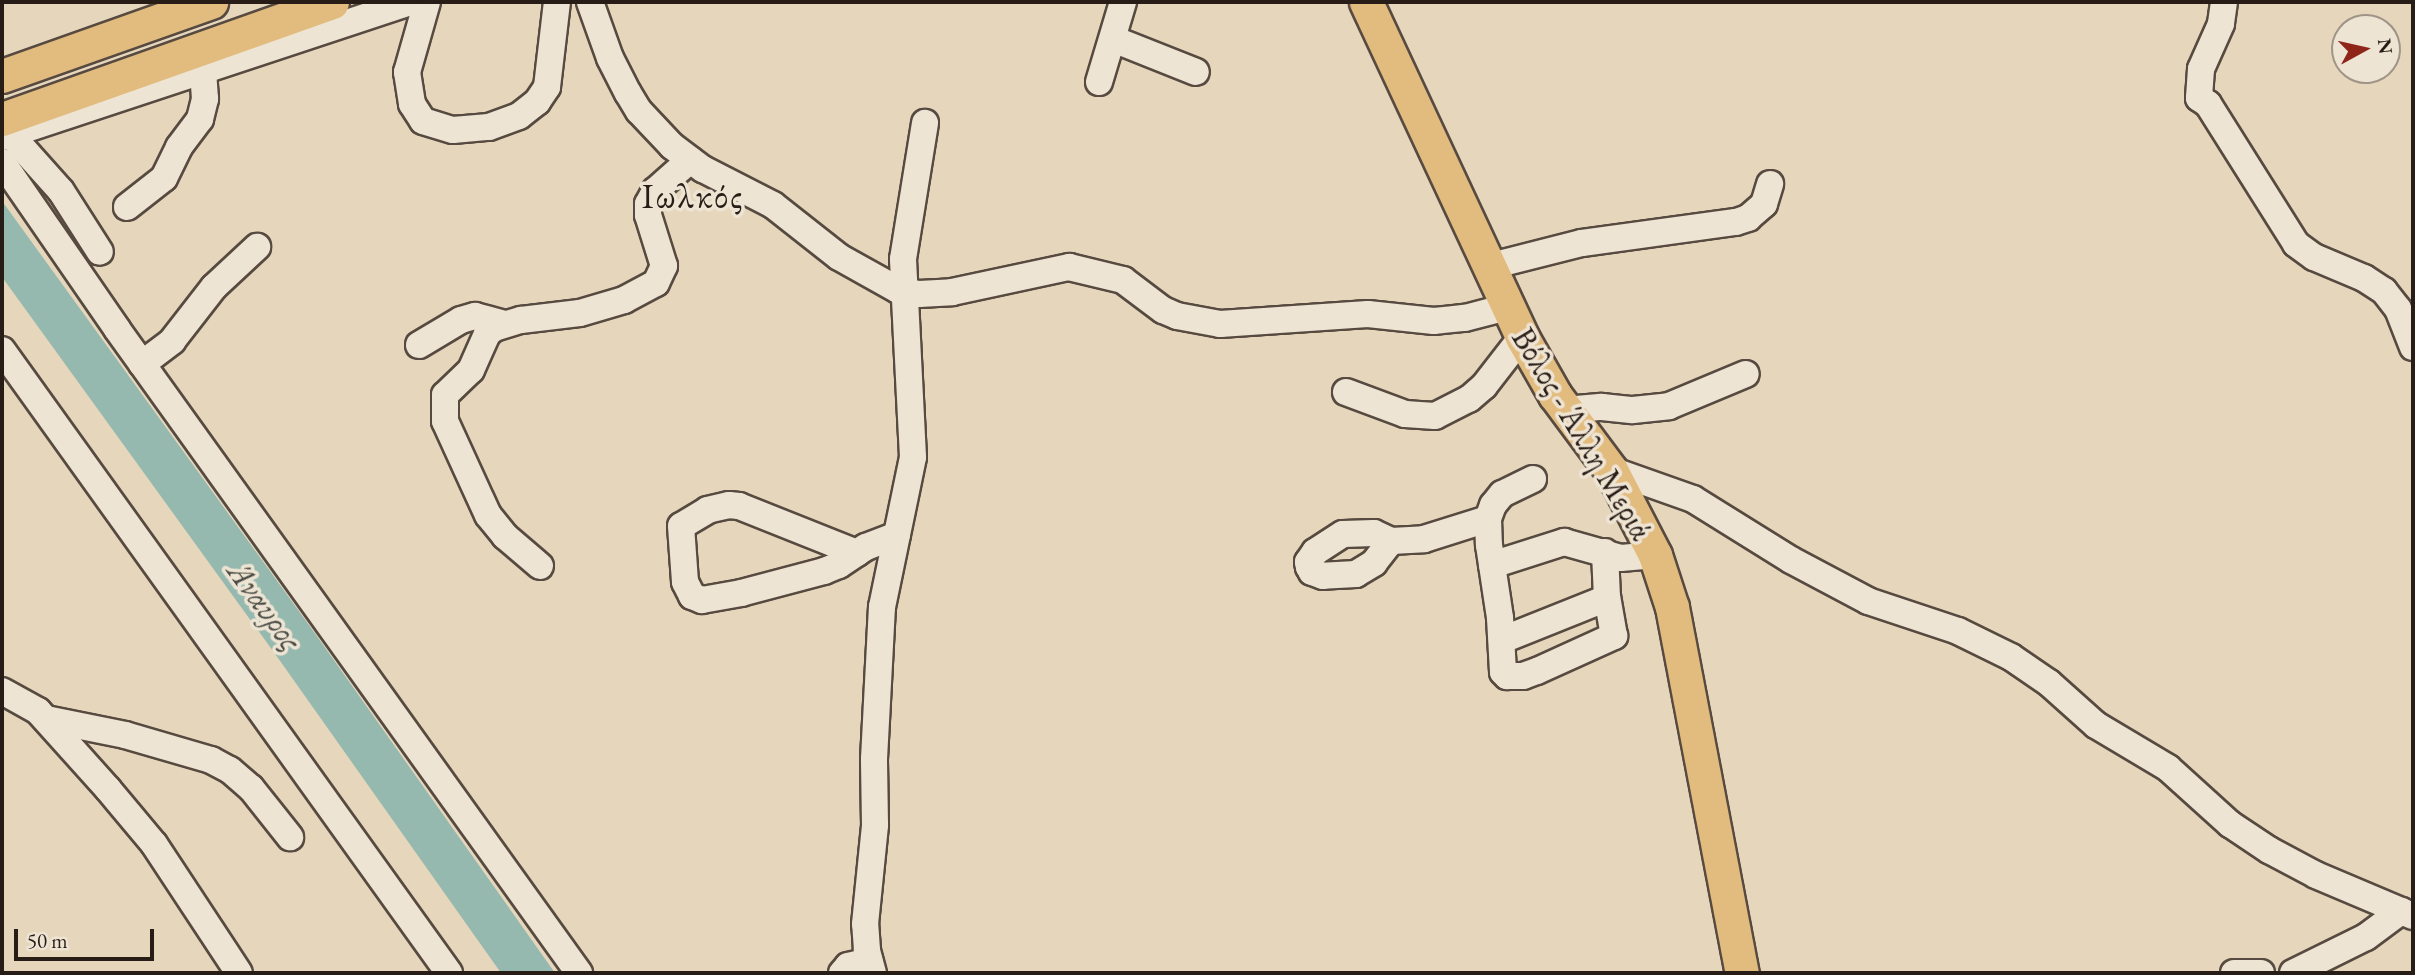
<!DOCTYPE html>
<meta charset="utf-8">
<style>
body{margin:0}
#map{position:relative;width:2415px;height:975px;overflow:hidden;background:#e5d6bc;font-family:"EB Garamond",serif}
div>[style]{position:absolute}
.water>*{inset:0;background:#96b9af}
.roads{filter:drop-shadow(2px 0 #574a40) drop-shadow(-2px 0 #574a40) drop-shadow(0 2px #574a40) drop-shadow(0 -2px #574a40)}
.minor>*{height:26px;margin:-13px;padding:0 13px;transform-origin:13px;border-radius:13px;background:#eee4d3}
.major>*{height:33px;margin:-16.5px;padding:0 16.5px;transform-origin:16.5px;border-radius:16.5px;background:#e2bb7e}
span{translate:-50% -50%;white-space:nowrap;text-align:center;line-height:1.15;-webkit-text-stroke:7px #eee4d3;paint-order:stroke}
.street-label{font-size:32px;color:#281c16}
.water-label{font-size:33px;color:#494b44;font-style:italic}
.quarter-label{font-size:35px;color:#281c16;letter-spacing:2px}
.frame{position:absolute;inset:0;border:4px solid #281c16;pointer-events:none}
.north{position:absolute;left:2331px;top:14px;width:70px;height:70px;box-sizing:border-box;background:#eee4d3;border:2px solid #9f9487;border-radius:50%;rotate:82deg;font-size:19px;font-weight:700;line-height:28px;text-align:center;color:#281c16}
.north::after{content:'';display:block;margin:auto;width:24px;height:32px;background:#8f2418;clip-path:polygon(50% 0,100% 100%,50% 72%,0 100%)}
.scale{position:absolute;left:14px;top:929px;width:140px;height:32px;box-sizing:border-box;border:4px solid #281c16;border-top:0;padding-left:9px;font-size:21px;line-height:24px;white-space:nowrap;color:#281c16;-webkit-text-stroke:5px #eee4d3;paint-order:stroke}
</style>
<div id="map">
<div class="water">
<div style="clip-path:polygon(2px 201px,314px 632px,555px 973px,501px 973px,278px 658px,2px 277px)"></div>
</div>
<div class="roads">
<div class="minor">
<div style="left:427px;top:2px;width:73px;rotate:105.9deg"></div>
<div style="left:407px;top:72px;width:32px;rotate:81deg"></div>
<div style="left:412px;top:104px;width:20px;rotate:57deg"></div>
<div style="left:423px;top:121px;width:31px;rotate:17deg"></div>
<div style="left:453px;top:130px;width:36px;rotate:-5deg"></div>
<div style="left:489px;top:127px;width:32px;rotate:-20deg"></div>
<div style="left:519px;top:116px;width:23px;rotate:-38deg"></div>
<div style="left:537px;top:102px;width:18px;rotate:-56deg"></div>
<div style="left:547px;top:87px;width:86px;rotate:-83.3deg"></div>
<div style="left:590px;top:2px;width:59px;rotate:70.3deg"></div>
<div style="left:610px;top:58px;width:39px;rotate:63deg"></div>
<div style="left:628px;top:93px;width:21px;rotate:59deg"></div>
<div style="left:639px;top:111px;width:48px;rotate:46.7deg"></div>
<div style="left:672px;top:146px;width:39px;rotate:37deg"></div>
<div style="left:703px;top:169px;width:79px;rotate:27.2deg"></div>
<div style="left:773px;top:205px;width:84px;rotate:38.2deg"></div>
<div style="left:839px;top:257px;width:68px;rotate:29.2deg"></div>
<div style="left:898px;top:290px;width:21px;rotate:11deg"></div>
<div style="left:919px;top:294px;width:33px;rotate:-3deg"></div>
<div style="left:952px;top:292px;width:120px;rotate:-12.1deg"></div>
<div style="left:1069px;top:267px;width:56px;rotate:13.5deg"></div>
<div style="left:1123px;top:280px;width:50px;rotate:36.9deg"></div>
<div style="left:1163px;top:310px;width:15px;rotate:23deg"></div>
<div style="left:1177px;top:316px;width:44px;rotate:10.5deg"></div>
<div style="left:1220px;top:324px;width:148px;rotate:-3.9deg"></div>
<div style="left:1368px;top:314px;width:66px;rotate:6.1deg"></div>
<div style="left:1434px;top:321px;width:31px;rotate:-6deg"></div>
<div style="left:1465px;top:318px;width:43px;rotate:-14.7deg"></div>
<div style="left:2224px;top:2px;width:22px;rotate:98deg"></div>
<div style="left:2221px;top:24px;width:49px;rotate:114deg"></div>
<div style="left:2201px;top:69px;width:29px;rotate:94deg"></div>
<div style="left:2199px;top:98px;width:11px;rotate:34deg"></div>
<div style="left:2208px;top:104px;width:165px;rotate:57.8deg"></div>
<div style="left:2296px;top:244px;width:22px;rotate:36deg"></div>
<div style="left:2314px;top:257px;width:54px;rotate:22.8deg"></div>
<div style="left:2364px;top:278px;width:24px;rotate:33deg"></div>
<div style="left:2384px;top:291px;width:23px;rotate:52deg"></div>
<div style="left:2398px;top:309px;width:41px;rotate:68.5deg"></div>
<div style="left:1113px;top:39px;width:89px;rotate:21.7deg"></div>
<div style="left:1099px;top:82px;width:84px;rotate:-73.3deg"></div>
<div style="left:10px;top:134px;width:76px;rotate:48.2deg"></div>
<div style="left:61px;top:191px;width:72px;rotate:57.4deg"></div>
<div style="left:2px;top:137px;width:430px;rotate:-18.3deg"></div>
<div style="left:2px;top:162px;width:203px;rotate:55.4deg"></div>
<div style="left:117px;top:329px;width:793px;rotate:54.34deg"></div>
<div style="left:127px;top:207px;width:47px;rotate:-38.1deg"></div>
<div style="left:164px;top:178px;width:34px;rotate:-64deg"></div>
<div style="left:179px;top:147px;width:35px;rotate:-53deg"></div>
<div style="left:200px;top:119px;width:21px;rotate:-76deg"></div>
<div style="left:205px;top:99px;width:27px;rotate:-94deg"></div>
<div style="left:1487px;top:267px;width:98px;rotate:-14.2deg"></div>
<div style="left:1582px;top:243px;width:155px;rotate:-7.8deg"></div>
<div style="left:1736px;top:222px;width:13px;rotate:-18deg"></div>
<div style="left:1748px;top:218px;width:21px;rotate:-41deg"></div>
<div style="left:1764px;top:204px;width:21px;rotate:-73deg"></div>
<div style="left:419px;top:345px;width:49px;rotate:-30.8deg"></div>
<div style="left:461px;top:320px;width:15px;rotate:-16deg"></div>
<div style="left:475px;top:316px;width:30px;rotate:15deg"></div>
<div style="left:2px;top:350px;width:767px;rotate:54.34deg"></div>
<div style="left:142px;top:364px;width:38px;rotate:-37deg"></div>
<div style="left:172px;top:341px;width:68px;rotate:-52.1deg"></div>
<div style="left:214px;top:287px;width:59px;rotate:-42.9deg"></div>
<div style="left:1346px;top:392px;width:63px;rotate:20.4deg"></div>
<div style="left:1405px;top:414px;width:30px;rotate:4deg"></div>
<div style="left:1435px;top:416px;width:38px;rotate:-27deg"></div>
<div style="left:1469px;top:399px;width:20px;rotate:-41deg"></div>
<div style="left:1484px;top:386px;width:62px;rotate:-52.2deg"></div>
<div style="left:1565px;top:410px;width:37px;rotate:-5deg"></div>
<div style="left:1602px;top:407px;width:31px;rotate:6deg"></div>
<div style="left:1633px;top:410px;width:36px;rotate:-6deg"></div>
<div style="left:1669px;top:406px;width:83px;rotate:-22.6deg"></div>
<div style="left:1611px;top:470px;width:87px;rotate:19.5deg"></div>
<div style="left:1693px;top:499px;width:115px;rotate:31.9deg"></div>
<div style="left:1791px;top:560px;width:87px;rotate:28deg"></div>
<div style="left:1868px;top:601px;width:95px;rotate:18.4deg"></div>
<div style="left:1958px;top:631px;width:59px;rotate:26.1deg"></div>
<div style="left:2011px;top:657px;width:46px;rotate:34.4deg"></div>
<div style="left:2049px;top:683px;width:63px;rotate:41.8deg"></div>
<div style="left:2096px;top:725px;width:84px;rotate:30.8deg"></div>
<div style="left:2168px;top:768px;width:84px;rotate:42.1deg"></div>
<div style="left:2230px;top:824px;width:47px;rotate:33.7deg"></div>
<div style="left:2269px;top:850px;width:53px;rotate:28deg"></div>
<div style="left:2316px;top:875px;width:105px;rotate:22.9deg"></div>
<div style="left:1533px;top:479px;width:34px;rotate:154deg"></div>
<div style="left:1502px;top:494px;width:14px;rotate:129deg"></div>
<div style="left:1493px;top:505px;width:15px;rotate:110deg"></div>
<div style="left:1488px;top:519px;width:26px;rotate:88deg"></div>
<div style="left:1489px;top:545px;width:74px;rotate:81.4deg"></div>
<div style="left:1500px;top:618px;width:54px;rotate:86.8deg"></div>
<div style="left:1503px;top:672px;width:6px;rotate:45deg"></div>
<div style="left:1507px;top:676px;width:16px"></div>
<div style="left:1523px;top:676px;width:15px;rotate:-20deg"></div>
<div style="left:1537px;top:671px;width:85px;rotate:-24.4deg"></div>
<div style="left:1614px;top:636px;width:39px;rotate:-100deg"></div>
<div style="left:1607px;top:598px;width:46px;rotate:-92.5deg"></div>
<div style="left:1391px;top:541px;width:28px;rotate:128deg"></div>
<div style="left:1374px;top:563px;width:21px;rotate:149deg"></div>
<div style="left:1356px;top:574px;width:33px;rotate:177deg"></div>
<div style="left:1323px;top:576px;width:12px;rotate:-160deg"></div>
<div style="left:1312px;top:572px;width:6px;rotate:-121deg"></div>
<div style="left:1309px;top:567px;width:5px;rotate:-101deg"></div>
<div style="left:1308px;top:562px;width:12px;rotate:-55deg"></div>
<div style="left:1315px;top:552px;width:33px;rotate:-33deg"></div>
<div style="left:1343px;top:534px;width:31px;rotate:-2deg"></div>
<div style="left:1374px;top:533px;width:19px;rotate:25deg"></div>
<div style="left:1391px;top:541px;width:33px;rotate:-3deg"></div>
<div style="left:1424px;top:539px;width:67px;rotate:-17.4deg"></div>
<div style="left:857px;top:553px;width:127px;rotate:-158.3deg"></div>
<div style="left:739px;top:506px;width:10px;rotate:-174deg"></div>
<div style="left:729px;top:505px;width:22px;rotate:167deg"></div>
<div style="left:708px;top:510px;width:31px;rotate:149deg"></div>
<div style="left:681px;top:526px;width:56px;rotate:85.9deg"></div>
<div style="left:685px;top:582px;width:16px;rotate:63deg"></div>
<div style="left:692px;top:596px;width:11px;rotate:22deg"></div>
<div style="left:702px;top:600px;width:40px;rotate:-10deg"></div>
<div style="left:741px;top:593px;width:86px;rotate:-14.8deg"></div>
<div style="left:824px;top:571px;width:16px;rotate:-22deg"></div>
<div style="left:839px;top:565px;width:32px;rotate:-34deg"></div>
<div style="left:866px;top:547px;width:33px;rotate:-21deg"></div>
<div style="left:1492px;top:565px;width:76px;rotate:-17.7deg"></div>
<div style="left:1564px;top:542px;width:59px;rotate:15.7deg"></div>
<div style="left:1621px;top:558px;width:34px;rotate:-5deg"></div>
<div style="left:540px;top:566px;width:46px;rotate:-139.4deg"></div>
<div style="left:505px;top:536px;width:27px;rotate:-129deg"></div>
<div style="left:488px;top:515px;width:103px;rotate:-114.6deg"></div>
<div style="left:445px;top:421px;width:26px;rotate:-90deg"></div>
<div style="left:445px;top:395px;width:36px;rotate:-44deg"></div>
<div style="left:471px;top:370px;width:39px;rotate:-66deg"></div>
<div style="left:487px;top:334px;width:9px;rotate:-41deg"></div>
<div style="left:494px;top:328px;width:28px;rotate:-17deg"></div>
<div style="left:521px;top:320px;width:59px;rotate:-6.8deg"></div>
<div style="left:580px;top:313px;width:46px;rotate:-16.5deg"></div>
<div style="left:624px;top:300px;width:36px;rotate:-28deg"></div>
<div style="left:656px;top:283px;width:19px;rotate:-65deg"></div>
<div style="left:664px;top:266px;width:53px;rotate:-107.4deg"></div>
<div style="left:648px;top:215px;width:11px;rotate:-90deg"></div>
<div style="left:648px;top:204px;width:15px;rotate:-62deg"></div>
<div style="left:655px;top:191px;width:47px;rotate:-41.5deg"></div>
<div style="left:1502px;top:640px;width:113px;rotate:-21.8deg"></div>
<div style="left:2px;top:691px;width:41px;rotate:29.1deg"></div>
<div style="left:38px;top:711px;width:105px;rotate:48.1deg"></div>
<div style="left:108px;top:789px;width:72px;rotate:50.1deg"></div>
<div style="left:154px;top:844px;width:154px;rotate:56.6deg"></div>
<div style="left:46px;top:719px;width:81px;rotate:11.4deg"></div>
<div style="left:125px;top:735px;width:90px;rotate:16.2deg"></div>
<div style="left:211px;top:760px;width:21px;rotate:28deg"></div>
<div style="left:230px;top:770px;width:28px;rotate:41deg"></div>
<div style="left:251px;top:788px;width:63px;rotate:51.5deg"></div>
<div style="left:842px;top:973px;width:9px;rotate:-49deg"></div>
<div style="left:848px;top:966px;width:22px;rotate:-13deg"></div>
<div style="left:873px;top:973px;width:24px;rotate:-105deg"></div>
<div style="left:867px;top:950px;width:26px;rotate:-94deg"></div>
<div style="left:865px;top:924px;width:100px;rotate:-84.2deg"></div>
<div style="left:875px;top:825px;width:66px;rotate:-90.9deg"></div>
<div style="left:874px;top:759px;width:152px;rotate:-87deg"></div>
<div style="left:882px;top:607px;width:153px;rotate:-78.3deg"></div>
<div style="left:913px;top:457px;width:198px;rotate:-92.9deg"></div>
<div style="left:903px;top:259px;width:138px;rotate:-80.8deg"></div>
<div style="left:2234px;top:973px;width:27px"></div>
<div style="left:2293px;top:973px;width:81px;rotate:-26.3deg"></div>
<div style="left:2366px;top:937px;width:44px;rotate:-36.6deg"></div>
</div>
<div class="major">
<div style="left:1366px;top:2px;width:370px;rotate:65deg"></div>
<div style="left:1522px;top:337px;width:67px;rotate:60.4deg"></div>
<div style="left:1555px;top:395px;width:94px;rotate:53.3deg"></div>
<div style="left:1611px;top:470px;width:96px;rotate:62.6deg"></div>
<div style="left:1655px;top:555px;width:55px;rotate:71.9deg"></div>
<div style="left:1672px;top:607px;width:373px;rotate:79.2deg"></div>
<div style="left:2px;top:76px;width:222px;rotate:-19.5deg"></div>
<div style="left:2px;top:119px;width:350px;rotate:-19.5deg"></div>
</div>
</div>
<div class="street-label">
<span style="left:1582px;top:434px;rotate:59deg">Βόλος - Άλλη Μεριά</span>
</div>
<div class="water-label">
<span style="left:265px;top:606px;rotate:54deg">Άναυρος</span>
</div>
<div class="quarter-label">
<span style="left:693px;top:196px">Ιωλκός</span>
</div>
<div class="frame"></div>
<div class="north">N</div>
<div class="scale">50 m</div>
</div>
